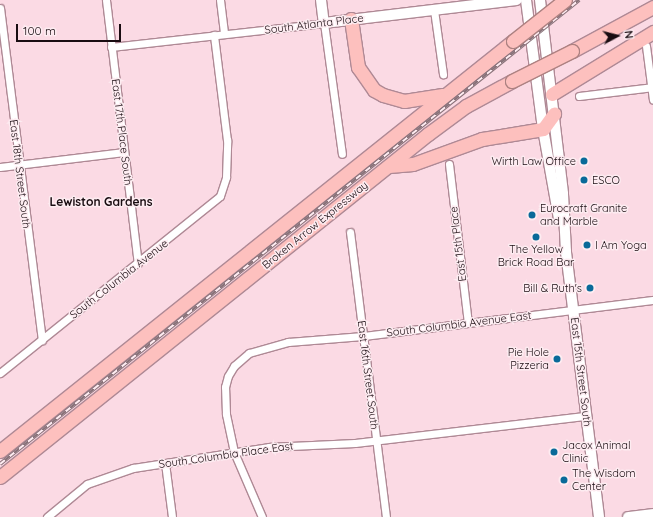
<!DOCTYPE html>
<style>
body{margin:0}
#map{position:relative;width:653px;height:517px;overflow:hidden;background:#fbdae4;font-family:Quicksand,sans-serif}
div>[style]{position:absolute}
.roads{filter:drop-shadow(1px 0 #af8995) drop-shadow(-1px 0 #af8995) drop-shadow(0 1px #af8995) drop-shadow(0 -1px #af8995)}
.street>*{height:7px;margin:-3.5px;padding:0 3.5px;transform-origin:3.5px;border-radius:3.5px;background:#fff}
.secondary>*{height:10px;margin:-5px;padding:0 5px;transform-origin:5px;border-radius:5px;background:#fff}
.highway>*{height:13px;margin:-6.5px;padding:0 6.5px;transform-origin:6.5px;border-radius:6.5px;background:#fdc0be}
.rail>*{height:3.5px;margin-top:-1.75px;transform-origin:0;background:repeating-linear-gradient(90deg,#fdecf1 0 6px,#887279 0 12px);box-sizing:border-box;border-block:1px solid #887279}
.bridges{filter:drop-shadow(1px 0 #ad8181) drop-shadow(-1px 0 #ad8181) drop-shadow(0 1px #ad8181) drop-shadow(0 -1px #ad8181)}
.highway-bridge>*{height:13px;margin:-6.5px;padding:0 6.5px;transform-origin:6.5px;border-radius:6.5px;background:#fdc0be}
.dots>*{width:11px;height:11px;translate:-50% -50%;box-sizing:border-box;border:2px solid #fdecf1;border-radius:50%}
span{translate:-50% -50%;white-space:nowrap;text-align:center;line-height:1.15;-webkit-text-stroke:3px #fdecf1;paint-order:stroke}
.street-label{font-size:11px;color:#190c11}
.poi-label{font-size:11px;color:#190c11}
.right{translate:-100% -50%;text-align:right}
.left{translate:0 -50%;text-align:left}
.neighbourhood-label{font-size:12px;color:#190c11;font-weight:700}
.north{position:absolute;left:597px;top:16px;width:40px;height:40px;-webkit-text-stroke:3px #fdecf1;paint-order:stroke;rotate:83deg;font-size:11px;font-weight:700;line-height:16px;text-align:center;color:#190c11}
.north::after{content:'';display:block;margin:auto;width:14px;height:18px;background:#190c11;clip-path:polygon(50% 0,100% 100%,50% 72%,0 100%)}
.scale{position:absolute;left:16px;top:24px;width:105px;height:18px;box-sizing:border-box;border:2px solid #190c11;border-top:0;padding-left:5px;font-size:12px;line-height:14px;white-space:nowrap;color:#190c11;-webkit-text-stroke:3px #fdecf1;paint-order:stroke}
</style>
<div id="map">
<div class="roads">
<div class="street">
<div style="left:106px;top:0;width:265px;rotate:83.1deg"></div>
<div style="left:220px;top:0;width:34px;rotate:83deg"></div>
<div style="left:0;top:8px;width:335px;rotate:82.8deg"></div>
<div style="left:434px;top:10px;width:65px;rotate:82deg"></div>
<div style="left:646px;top:46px;width:54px;rotate:82.6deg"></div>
<div style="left:111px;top:47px;width:214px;rotate:-6.4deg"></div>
<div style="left:324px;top:23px;width:132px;rotate:82.2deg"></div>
<div style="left:579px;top:96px;width:75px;rotate:-6.9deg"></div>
<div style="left:449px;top:164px;width:160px;rotate:83.2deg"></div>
<div style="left:0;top:167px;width:125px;rotate:-6.9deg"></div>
<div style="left:350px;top:232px;width:287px;rotate:82.8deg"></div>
<div style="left:0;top:373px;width:282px;rotate:-38.8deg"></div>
<div style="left:220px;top:196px;width:20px;rotate:-72deg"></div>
<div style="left:226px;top:177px;width:37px;rotate:-88deg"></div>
<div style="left:227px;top:140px;width:106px;rotate:-97.1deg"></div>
<div style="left:165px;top:463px;width:54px;rotate:82.6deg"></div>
<div style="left:47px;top:517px;width:52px;rotate:-39.5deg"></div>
<div style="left:87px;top:484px;width:49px;rotate:-19.2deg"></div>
<div style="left:133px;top:468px;width:138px;rotate:-8.8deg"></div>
<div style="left:269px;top:447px;width:86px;rotate:-2.7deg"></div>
<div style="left:355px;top:443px;width:233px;rotate:-6.7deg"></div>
<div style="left:262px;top:517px;width:71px;rotate:-113.3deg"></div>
<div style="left:234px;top:452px;width:39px;rotate:-102deg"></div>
<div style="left:226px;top:414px;width:27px;rotate:-92deg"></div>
<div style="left:225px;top:387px;width:11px;rotate:-75deg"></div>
<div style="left:228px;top:376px;width:12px;rotate:-59deg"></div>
<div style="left:234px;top:366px;width:20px;rotate:-41deg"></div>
<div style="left:249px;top:353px;width:41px;rotate:-15.8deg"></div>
<div style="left:288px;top:342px;width:75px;rotate:-4.6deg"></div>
<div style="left:363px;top:336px;width:292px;rotate:-7.1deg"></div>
</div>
<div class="secondary">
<div style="left:321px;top:0;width:23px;rotate:83deg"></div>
<div style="left:324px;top:23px;width:194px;rotate:-6.8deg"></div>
<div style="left:526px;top:0;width:130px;rotate:82.5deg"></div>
<div style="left:543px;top:129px;width:91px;rotate:79.9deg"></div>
<div style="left:540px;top:0;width:195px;rotate:83.2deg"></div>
<div style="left:563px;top:194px;width:58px;rotate:87deg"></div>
<div style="left:566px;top:252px;width:267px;rotate:82.9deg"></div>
<div style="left:628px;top:517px;width:25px;rotate:-7deg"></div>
</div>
<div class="highway">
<div style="left:351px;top:19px;width:49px;rotate:81.7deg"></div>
<div style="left:358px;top:67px;width:28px;rotate:55deg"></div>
<div style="left:374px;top:90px;width:10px;rotate:29deg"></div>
<div style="left:383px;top:95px;width:22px;rotate:16deg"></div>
<div style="left:404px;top:101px;width:39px;rotate:-9deg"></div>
<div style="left:572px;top:51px;width:92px;rotate:-28.5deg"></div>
<div style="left:552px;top:94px;width:119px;rotate:-31.5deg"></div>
<div style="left:389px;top:166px;width:24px;rotate:-5deg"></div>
<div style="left:413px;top:164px;width:73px;rotate:-19.9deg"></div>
<div style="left:482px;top:139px;width:62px;rotate:-9.3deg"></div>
<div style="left:543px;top:129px;width:19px;rotate:-54deg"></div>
<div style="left:0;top:451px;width:657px;rotate:-38.63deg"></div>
<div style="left:0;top:477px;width:548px;rotate:-38.71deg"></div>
<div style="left:428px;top:134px;width:47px;rotate:-36.4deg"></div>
<div style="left:466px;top:106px;width:52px;rotate:-28.5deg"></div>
</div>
</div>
<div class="rail">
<div style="left:0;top:464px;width:742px;rotate:-38.71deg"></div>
</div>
<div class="bridges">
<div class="highway-bridge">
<div style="left:513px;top:41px;width:66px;rotate:-38.3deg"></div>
<div style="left:512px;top:81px;width:67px;rotate:-26.6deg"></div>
</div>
</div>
<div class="dots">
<div style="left:584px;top:161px;background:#096a99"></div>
<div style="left:584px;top:180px;background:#096a99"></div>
<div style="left:532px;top:215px;background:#096a99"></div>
<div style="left:536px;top:237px;background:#096a99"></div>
<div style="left:587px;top:245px;background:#096a99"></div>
<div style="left:590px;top:288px;background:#096a99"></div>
<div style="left:557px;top:359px;background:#096a99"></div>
<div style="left:554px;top:452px;background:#096a99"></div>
<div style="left:564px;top:480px;background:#096a99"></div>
</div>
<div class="street-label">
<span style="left:314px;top:24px;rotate:-7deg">South Atlanta Place</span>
<span style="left:122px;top:132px;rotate:83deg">East 17th Place South</span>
<span style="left:20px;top:174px;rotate:83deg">East 18th Street South</span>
<span style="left:315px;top:225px;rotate:-39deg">Broken Arrow Expressway</span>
<span style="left:458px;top:244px;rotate:-97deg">East 15th Place</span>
<span style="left:119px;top:279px;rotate:-38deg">South Columbia Avenue</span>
<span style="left:459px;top:324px;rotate:-7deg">South Columbia Avenue East</span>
<span style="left:581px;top:372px;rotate:83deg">East 15th Street South</span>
<span style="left:368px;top:375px;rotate:83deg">East 16th Street South</span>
<span style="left:226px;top:455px;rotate:-8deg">South Columbia Place East</span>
</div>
<div class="poi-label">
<span class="right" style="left:576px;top:161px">Wirth Law Office</span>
<span class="left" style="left:592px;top:180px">ESCO</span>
<span class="left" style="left:540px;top:215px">Eurocraft Granite<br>and Marble</span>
<span class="left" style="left:595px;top:245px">I Am Yoga</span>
<span style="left:536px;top:256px">The Yellow<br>Brick Road Bar</span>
<span class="right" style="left:582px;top:288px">Bill &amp; Ruth's</span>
<span class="right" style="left:549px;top:359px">Pie Hole<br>Pizzeria</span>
<span class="left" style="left:562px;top:452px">Jacox Animal<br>Clinic</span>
<span class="left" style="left:572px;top:480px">The Wisdom<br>Center</span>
</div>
<div class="neighbourhood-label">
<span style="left:101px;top:202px">Lewiston Gardens</span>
</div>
<div class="north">N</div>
<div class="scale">100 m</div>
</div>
